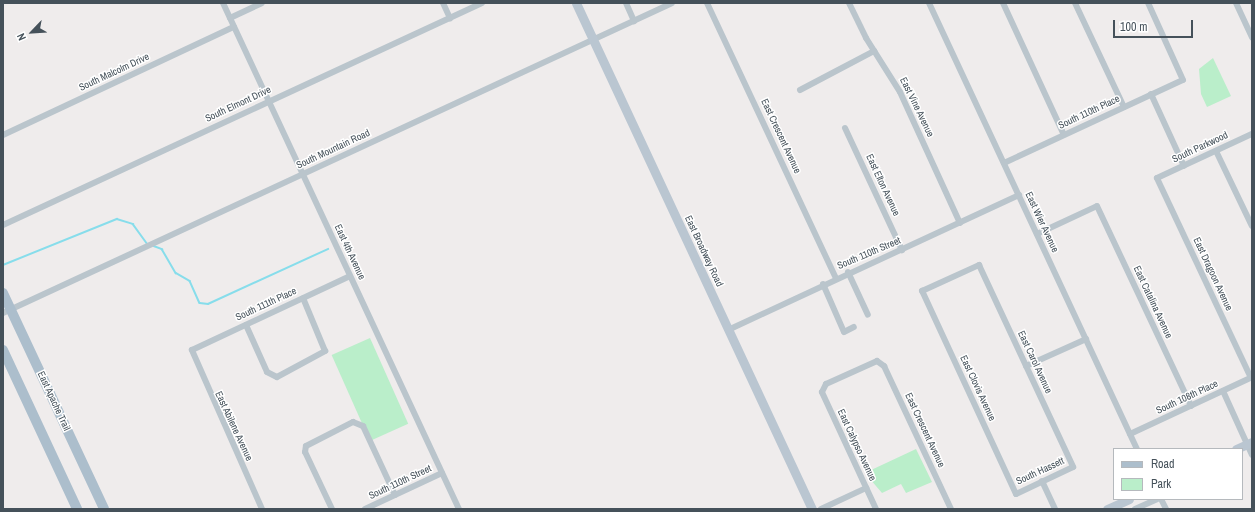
<!DOCTYPE html>
<style>
body{margin:0}
#map{position:relative;width:1255px;height:512px;overflow:hidden;background:#efecec;font-family:"Archivo Narrow",sans-serif}
div>[style]{position:absolute}
.green>*{inset:0;background:#baeeca;transform-origin:0 0}
.stream>*{height:1.5px;margin:-0.75px;padding:0 0.75px;transform-origin:0.75px;border-radius:0.75px;background:#87ddeb}
.street>*{height:6px;margin:-3px;padding:0 3px;transform-origin:3px;border-radius:3px;background:#bac5cc}
.secondary>*{height:9px;margin:-4.5px;padding:0 4.5px;transform-origin:4.5px;border-radius:4.5px;background:#bac6d1}
.primary>*{height:10px;margin:-5px;padding:0 5px;transform-origin:5px;border-radius:5px;background:#acbecc}
span{translate:-50% -50%;white-space:nowrap;text-align:center;line-height:1.15;-webkit-text-stroke:3px #fff;paint-order:stroke}
.street-label{font-size:10px;color:#45515a}
.frame{position:absolute;inset:0;border:4px solid #45515a;pointer-events:none}
.legend{position:absolute;left:1113px;top:448px;width:130px;height:52px;box-sizing:border-box;background:#fff;border:1px solid #b5b9bd;margin:0;padding:5px 7px;list-style:none;font-size:12px;color:#45515a}
.legend li{display:flex;align-items:center;gap:8px;height:20px}
.legend b{width:20px;border:1px solid #b5b9bd}
.north{position:absolute;left:12px;top:12px;width:40px;height:40px;-webkit-text-stroke:3px #fff;paint-order:stroke;rotate:245deg;font-size:11px;font-weight:700;line-height:16px;text-align:center;color:#45515a}
.north::after{content:'';display:block;margin:auto;width:14px;height:18px;background:#45515a;clip-path:polygon(50% 0,100% 100%,50% 72%,0 100%)}
.scale{position:absolute;left:1113px;top:20px;width:80px;height:18px;box-sizing:border-box;border:2px solid #45515a;border-top:0;padding-left:5px;font-size:12px;line-height:14px;white-space:nowrap;color:#45515a;-webkit-text-stroke:3px #fff;paint-order:stroke}
</style>
<div id="map">
<div class="green">
<div style="clip-path:polygon(1213px 58px,1231px 96px,1207px 107px,1201px 94px,1199px 69px)"></div>
<div style="left:370px;top:338px;width:94px;height:42px;rotate:66deg"></div>
<div style="clip-path:polygon(916px 449px,932px 482px,906px 493px,901px 484px,882px 493px,870px 479px,869px 471px)"></div>
</div>
<div class="stream">
<div style="left:154px;top:246px;width:9px;rotate:21deg"></div>
<div style="left:162px;top:249px;width:28px;rotate:60deg"></div>
<div style="left:176px;top:273px;width:16px;rotate:30deg"></div>
<div style="left:190px;top:281px;width:24px;rotate:66deg"></div>
<div style="left:200px;top:303px;width:8px;rotate:7deg"></div>
<div style="left:208px;top:304px;width:132px;rotate:-24.6deg"></div>
<div style="left:3px;top:265px;width:123px;rotate:-22deg"></div>
<div style="left:117px;top:219px;width:17px;rotate:17deg"></div>
<div style="left:133px;top:224px;width:24px;rotate:54deg"></div>
</div>
<div class="street">
<div style="left:223px;top:3px;width:558px;rotate:65deg"></div>
<div style="left:443px;top:3px;width:17px;rotate:65deg"></div>
<div style="left:626px;top:3px;width:20px;rotate:66deg"></div>
<div style="left:707px;top:3px;width:304px;rotate:64.9deg"></div>
<div style="left:849px;top:3px;width:39px;rotate:64deg"></div>
<div style="left:866px;top:38px;width:64px;rotate:57.8deg"></div>
<div style="left:900px;top:92px;width:144px;rotate:65.4deg"></div>
<div style="left:929px;top:3px;width:492px;rotate:65deg"></div>
<div style="left:1003px;top:3px;width:145px;rotate:65.2deg"></div>
<div style="left:1075px;top:3px;width:115px;rotate:64.8deg"></div>
<div style="left:1236px;top:3px;width:38px;rotate:65deg"></div>
<div style="left:230px;top:18px;width:35px;rotate:-25deg"></div>
<div style="left:800px;top:90px;width:84px;rotate:-27.8deg"></div>
<div style="left:1151px;top:94px;width:79px;rotate:65.4deg"></div>
<div style="left:845px;top:128px;width:135px;rotate:65deg"></div>
<div style="left:3px;top:135px;width:255px;rotate:-25.1deg"></div>
<div style="left:1216px;top:151px;width:83px;rotate:64.4deg"></div>
<div style="left:1004px;top:163px;width:197px;rotate:-24.9deg"></div>
<div style="left:1183px;top:80px;width:85px;rotate:-114.4deg"></div>
<div style="left:3px;top:225px;width:528px;rotate:-24.87deg"></div>
<div style="left:1037px;top:234px;width:66px;rotate:-25deg"></div>
<div style="left:1097px;top:206px;width:221px;rotate:64.8deg"></div>
<div style="left:979px;top:265px;width:223px;rotate:65deg"></div>
<div style="left:1073px;top:467px;width:63px;rotate:154.7deg"></div>
<div style="left:1016px;top:494px;width:224px;rotate:-114.8deg"></div>
<div style="left:922px;top:291px;width:63px;rotate:-24.5deg"></div>
<div style="left:848px;top:272px;width:47px;rotate:65.1deg"></div>
<div style="left:823px;top:284px;width:52px;rotate:66.4deg"></div>
<div style="left:844px;top:332px;width:11px;rotate:-27deg"></div>
<div style="left:3px;top:313px;width:737px;rotate:-24.86deg"></div>
<div style="left:246px;top:325px;width:51px;rotate:65.9deg"></div>
<div style="left:267px;top:372px;width:11px;rotate:27deg"></div>
<div style="left:277px;top:377px;width:55px;rotate:-28.4deg"></div>
<div style="left:325px;top:351px;width:57px;rotate:-112.5deg"></div>
<div style="left:728px;top:330px;width:321px;rotate:-24.9deg"></div>
<div style="left:1026px;top:366px;width:66px;rotate:-24.2deg"></div>
<div style="left:1251px;top:378px;width:221px;rotate:-115.2deg"></div>
<div style="left:1157px;top:178px;width:105px;rotate:-24.9deg"></div>
<div style="left:1223px;top:391px;width:70px;rotate:65.6deg"></div>
<div style="left:1130px;top:434px;width:135px;rotate:-25deg"></div>
<div style="left:1042px;top:481px;width:31px;rotate:65deg"></div>
<div style="left:1161px;top:499px;width:11px;rotate:63deg"></div>
<div style="left:262px;top:509px;width:174px;rotate:-113.8deg"></div>
<div style="left:192px;top:350px;width:174px;rotate:-25.1deg"></div>
<div style="left:332px;top:509px;width:63px;rotate:-115.3deg"></div>
<div style="left:305px;top:452px;width:6px;rotate:-81deg"></div>
<div style="left:306px;top:446px;width:53px;rotate:-27.1deg"></div>
<div style="left:353px;top:422px;width:11px;rotate:22deg"></div>
<div style="left:363px;top:426px;width:76px;rotate:65.1deg"></div>
<div style="left:365px;top:509px;width:85px;rotate:-25.1deg"></div>
<div style="left:821px;top:509px;width:50px;rotate:-25deg"></div>
<div style="left:876px;top:509px;width:129px;rotate:-114.8deg"></div>
<div style="left:822px;top:392px;width:9px;rotate:-63deg"></div>
<div style="left:826px;top:384px;width:56px;rotate:-24.3deg"></div>
<div style="left:877px;top:361px;width:9px;rotate:36deg"></div>
<div style="left:884px;top:366px;width:158px;rotate:64.9deg"></div>
<div style="left:1135px;top:509px;width:24px;rotate:-24deg"></div>
</div>
<div class="secondary">
<div style="left:576px;top:3px;width:558px;rotate:65deg"></div>
<div style="left:1236px;top:449px;width:17px;rotate:-24deg"></div>
<div style="left:1107px;top:509px;width:24px;rotate:-24deg"></div>
</div>
<div class="primary">
<div style="left:3px;top:293px;width:238px;rotate:64.9deg"></div>
<div style="left:3px;top:350px;width:175px;rotate:65deg"></div>
</div>
<div class="street-label">
<span style="left:114px;top:72px;rotate:-25deg">South Malcolm Drive</span>
<span style="left:238px;top:104px;rotate:-25deg">South Elmont Drive</span>
<span style="left:917px;top:107px;rotate:64deg">East Vine Avenue</span>
<span style="left:1089px;top:112px;rotate:-25deg">South 110th Place</span>
<span style="left:781px;top:136px;rotate:65deg">East Crescent Avenue</span>
<span style="left:1200px;top:147px;rotate:-25deg">South Parkwood</span>
<span style="left:333px;top:149px;rotate:-25deg">South Mountain Road</span>
<span style="left:883px;top:185px;rotate:65deg">East Elton Avenue</span>
<span style="left:1042px;top:222px;rotate:65deg">East Wier Avenue</span>
<span style="left:704px;top:251px;rotate:65deg">East Broadway Road</span>
<span style="left:350px;top:252px;rotate:65deg">East 4th Avenue</span>
<span style="left:869px;top:253px;rotate:-23deg">South 110th Street</span>
<span style="left:1213px;top:274px;rotate:65deg">East Dragoon Avenue</span>
<span style="left:1153px;top:302px;rotate:65deg">East Catalina Avenue</span>
<span style="left:266px;top:304px;rotate:-25deg">South 111th Place</span>
<span style="left:1035px;top:362px;rotate:65deg">East Carol Avenue</span>
<span style="left:978px;top:388px;rotate:65deg">East Clovis Avenue</span>
<span style="left:1187px;top:397px;rotate:-25deg">South 108th Place</span>
<span style="left:54px;top:401px;rotate:65deg">East Apache Trail</span>
<span style="left:234px;top:426px;rotate:65deg">East Abilene Avenue</span>
<span style="left:925px;top:430px;rotate:65deg">East Crescent Avenue</span>
<span style="left:857px;top:445px;rotate:65deg">East Calypso Avenue</span>
<span style="left:1040px;top:471px;rotate:-25deg">South Hassett</span>
<span style="left:400px;top:482px;rotate:-25deg">South 110th Street</span>
</div>
<div class="frame"></div>
<ul class="legend">
<li><b style="height:5px;background:#acbecc"></b>Road</li>
<li><b style="height:11px;background:#baeeca"></b>Park</li>
</ul>
<div class="north">N</div>
<div class="scale">100 m</div>
</div>
